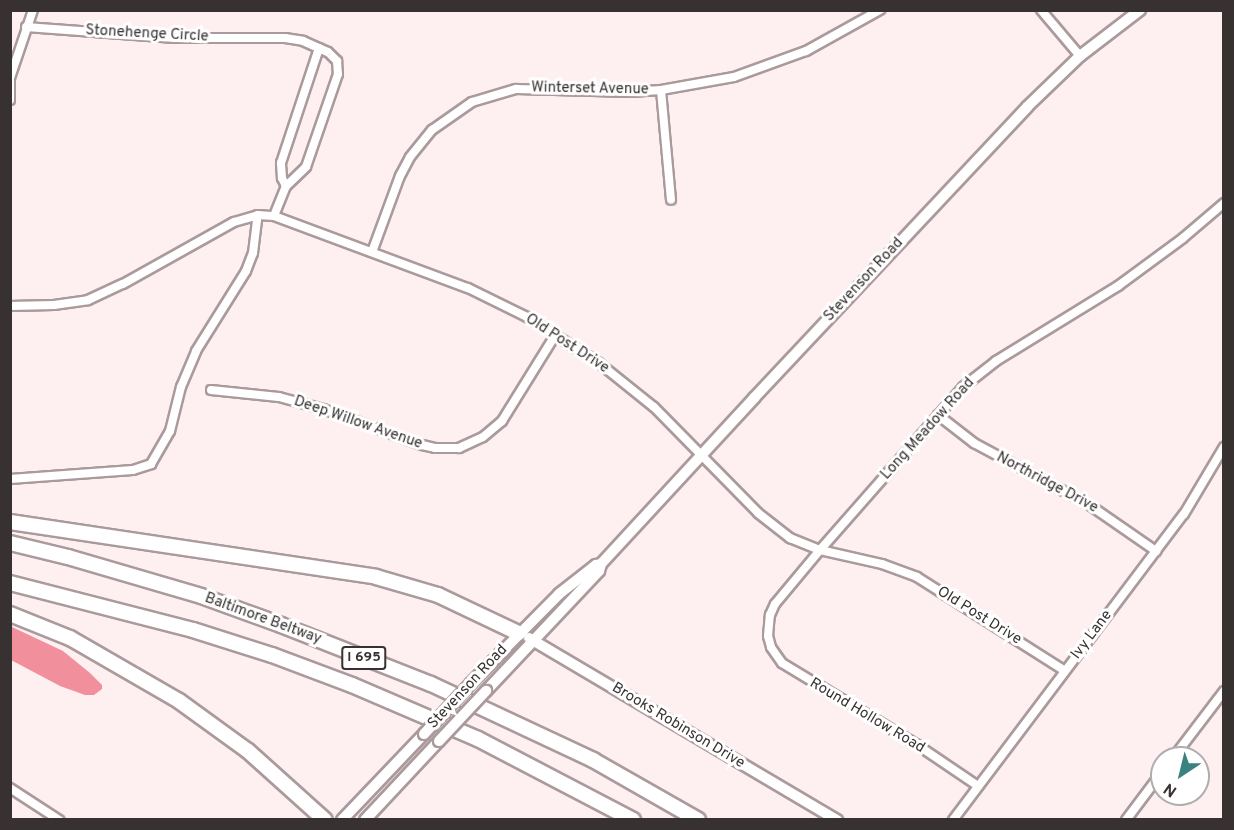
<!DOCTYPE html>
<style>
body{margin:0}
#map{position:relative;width:1234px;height:830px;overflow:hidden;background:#fef0f1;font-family:Overpass,sans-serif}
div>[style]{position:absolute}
.water>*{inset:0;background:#f1909c}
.roads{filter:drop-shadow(2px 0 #ab9a9c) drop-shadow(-2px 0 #ab9a9c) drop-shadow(0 2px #ab9a9c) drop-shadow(0 -2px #ab9a9c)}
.minor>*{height:8px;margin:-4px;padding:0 4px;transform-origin:4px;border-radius:4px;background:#fff}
.secondary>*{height:10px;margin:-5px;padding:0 5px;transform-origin:5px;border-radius:5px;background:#fff}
.motorway>*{height:14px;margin:-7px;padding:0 7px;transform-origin:7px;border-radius:7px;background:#fff}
.bridges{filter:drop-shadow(2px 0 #ab9a9c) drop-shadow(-2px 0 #ab9a9c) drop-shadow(0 2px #ab9a9c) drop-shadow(0 -2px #ab9a9c)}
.secondary-bridge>*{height:10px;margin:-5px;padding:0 5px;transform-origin:5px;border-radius:5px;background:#fff}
span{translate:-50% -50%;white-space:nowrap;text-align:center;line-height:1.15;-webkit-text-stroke:6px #fff;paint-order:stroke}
.shield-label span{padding:2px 4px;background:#fff;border:2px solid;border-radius:4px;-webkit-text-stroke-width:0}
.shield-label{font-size:14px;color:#373131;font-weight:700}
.street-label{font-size:15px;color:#373131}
.frame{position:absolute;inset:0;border:12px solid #373131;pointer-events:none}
.north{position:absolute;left:1150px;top:746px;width:60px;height:60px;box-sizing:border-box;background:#fff;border:2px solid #afadad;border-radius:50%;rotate:215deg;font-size:16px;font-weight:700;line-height:24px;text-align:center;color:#373131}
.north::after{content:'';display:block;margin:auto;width:21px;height:27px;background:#3a8280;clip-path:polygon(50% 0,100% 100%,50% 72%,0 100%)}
</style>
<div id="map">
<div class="water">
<div style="clip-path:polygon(10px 626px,63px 651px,90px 673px,102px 685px,102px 689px,94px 695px,85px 695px,60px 686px,11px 660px)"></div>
</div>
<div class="roads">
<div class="minor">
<div style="left:1041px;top:10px;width:60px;rotate:49.7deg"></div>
<div style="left:26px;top:27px;width:149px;rotate:4.2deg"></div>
<div style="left:175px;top:38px;width:110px"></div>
<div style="left:285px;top:38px;width:18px;rotate:9deg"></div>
<div style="left:303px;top:41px;width:27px;rotate:24deg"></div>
<div style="left:328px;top:52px;width:13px;rotate:45deg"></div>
<div style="left:337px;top:61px;width:13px;rotate:86deg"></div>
<div style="left:338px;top:74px;width:98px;rotate:109deg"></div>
<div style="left:306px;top:167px;width:28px;rotate:136deg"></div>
<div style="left:286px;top:186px;width:32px;rotate:112deg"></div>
<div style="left:10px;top:78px;width:72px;rotate:-71.3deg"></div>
<div style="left:10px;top:81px;width:19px;rotate:90deg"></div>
<div style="left:661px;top:90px;width:110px;rotate:84.8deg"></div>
<div style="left:286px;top:186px;width:9px;rotate:-117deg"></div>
<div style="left:282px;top:178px;width:15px;rotate:-94deg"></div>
<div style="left:281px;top:163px;width:121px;rotate:-71.7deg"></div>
<div style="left:372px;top:252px;width:81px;rotate:-69.8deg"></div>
<div style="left:400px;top:176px;width:21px;rotate:-62deg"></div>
<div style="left:410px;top:157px;width:35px;rotate:-51deg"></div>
<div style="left:432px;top:130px;width:49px;rotate:-35deg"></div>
<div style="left:472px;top:102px;width:46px;rotate:-16.5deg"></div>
<div style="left:516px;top:89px;width:115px;rotate:1.5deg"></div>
<div style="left:631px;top:92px;width:30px;rotate:-4deg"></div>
<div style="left:661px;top:90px;width:74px;rotate:-10.1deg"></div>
<div style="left:734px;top:77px;width:77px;rotate:-19.9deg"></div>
<div style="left:806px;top:51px;width:85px;rotate:-29deg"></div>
<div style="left:10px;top:306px;width:44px;rotate:-1.3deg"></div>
<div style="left:54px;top:305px;width:34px;rotate:-8deg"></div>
<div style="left:88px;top:300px;width:38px;rotate:-25deg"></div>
<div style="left:123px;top:284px;width:127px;rotate:-29.2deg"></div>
<div style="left:234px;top:222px;width:25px;rotate:-16deg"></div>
<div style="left:258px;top:215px;width:16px;rotate:4deg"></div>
<div style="left:274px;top:216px;width:207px;rotate:20.4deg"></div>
<div style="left:468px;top:288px;width:66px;rotate:26.2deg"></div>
<div style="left:527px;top:317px;width:85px;rotate:32.6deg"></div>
<div style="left:599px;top:363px;width:70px;rotate:38.7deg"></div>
<div style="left:654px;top:407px;width:148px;rotate:45.5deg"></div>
<div style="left:758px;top:513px;width:41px;rotate:38deg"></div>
<div style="left:790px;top:538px;width:32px;rotate:22deg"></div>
<div style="left:820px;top:550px;width:64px;rotate:12.7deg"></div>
<div style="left:882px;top:564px;width:37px;rotate:20deg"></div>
<div style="left:917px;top:577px;width:175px;rotate:32.4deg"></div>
<div style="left:211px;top:390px;width:68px;rotate:5.9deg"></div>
<div style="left:279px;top:397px;width:46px;rotate:15.3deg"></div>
<div style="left:323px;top:409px;width:105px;rotate:20deg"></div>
<div style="left:422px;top:445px;width:13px;rotate:13deg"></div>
<div style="left:435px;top:448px;width:24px"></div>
<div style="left:459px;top:448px;width:26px;rotate:-25deg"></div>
<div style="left:483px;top:437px;width:25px;rotate:-40deg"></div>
<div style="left:502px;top:421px;width:102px;rotate:-58.2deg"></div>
<div style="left:938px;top:415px;width:46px;rotate:37.9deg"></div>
<div style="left:974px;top:443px;width:129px;rotate:28.2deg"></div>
<div style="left:1088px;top:504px;width:83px;rotate:34.7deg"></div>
<div style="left:10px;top:479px;width:123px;rotate:-4.2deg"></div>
<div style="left:133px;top:470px;width:19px;rotate:-18deg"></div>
<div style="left:151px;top:464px;width:38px;rotate:-60deg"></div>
<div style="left:170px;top:431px;width:45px;rotate:-76deg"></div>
<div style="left:181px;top:387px;width:39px;rotate:-67deg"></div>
<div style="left:196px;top:351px;width:94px;rotate:-58deg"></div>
<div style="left:246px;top:271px;width:19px;rotate:-69deg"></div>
<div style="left:253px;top:253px;width:38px;rotate:-83deg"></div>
<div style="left:1173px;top:758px;width:84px;rotate:-52.7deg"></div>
<div style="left:978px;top:786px;width:71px;rotate:-145.9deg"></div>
<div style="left:919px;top:746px;width:160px;rotate:-148.8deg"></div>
<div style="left:782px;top:663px;width:19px;rotate:-125deg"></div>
<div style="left:771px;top:647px;width:11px;rotate:-105deg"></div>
<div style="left:768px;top:636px;width:21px;rotate:-85deg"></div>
<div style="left:770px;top:615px;width:12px;rotate:-66deg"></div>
<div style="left:775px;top:604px;width:70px;rotate:-50.2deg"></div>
<div style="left:820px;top:550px;width:217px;rotate:-48.7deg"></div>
<div style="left:963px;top:387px;width:42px;rotate:-38.2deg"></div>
<div style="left:996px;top:361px;width:143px;rotate:-31.6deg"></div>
<div style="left:1118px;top:286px;width:81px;rotate:-36.4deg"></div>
<div style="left:1183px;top:238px;width:54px;rotate:-40.5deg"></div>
<div style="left:10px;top:788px;width:59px;rotate:33.1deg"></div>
<div style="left:953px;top:820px;width:383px;rotate:-53deg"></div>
<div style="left:1184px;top:514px;width:78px;rotate:-59.2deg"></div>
<div style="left:1126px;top:820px;width:60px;rotate:-53.1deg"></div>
</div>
<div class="secondary">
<div style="left:529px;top:638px;width:358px;rotate:30.6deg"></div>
<div style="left:471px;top:683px;width:125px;rotate:-45.3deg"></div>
<div style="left:559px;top:594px;width:47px;rotate:-38.1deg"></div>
<div style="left:596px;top:565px;width:5px;rotate:-11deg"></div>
<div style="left:486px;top:691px;width:165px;rotate:-46.7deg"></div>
<div style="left:599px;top:571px;width:7px;rotate:-74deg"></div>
<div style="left:601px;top:564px;width:226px;rotate:-47.3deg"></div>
<div style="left:754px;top:398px;width:399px;rotate:-46.8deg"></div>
<div style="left:1027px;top:107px;width:74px;rotate:-43.9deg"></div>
<div style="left:1080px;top:56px;width:76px;rotate:-37.5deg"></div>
<div style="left:342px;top:820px;width:119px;rotate:-46.4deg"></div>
<div style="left:365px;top:820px;width:108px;rotate:-46.9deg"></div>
</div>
<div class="motorway">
<div style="left:10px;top:522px;width:370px;rotate:8.5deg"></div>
<div style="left:376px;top:577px;width:65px;rotate:16.2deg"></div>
<div style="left:438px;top:595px;width:89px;rotate:25.4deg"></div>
<div style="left:10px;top:543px;width:60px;rotate:13.6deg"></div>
<div style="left:68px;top:557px;width:139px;rotate:16.3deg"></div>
<div style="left:201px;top:596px;width:85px;rotate:19.9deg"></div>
<div style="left:281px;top:625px;width:161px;rotate:21.5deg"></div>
<div style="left:431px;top:684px;width:179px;rotate:25.1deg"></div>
<div style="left:593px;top:760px;width:121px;rotate:29.7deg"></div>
<div style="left:10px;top:583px;width:189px;rotate:14.4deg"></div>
<div style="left:193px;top:630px;width:83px;rotate:17.6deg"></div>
<div style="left:272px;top:655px;width:85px;rotate:20.6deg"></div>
<div style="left:352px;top:685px;width:137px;rotate:23.2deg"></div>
<div style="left:478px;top:739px;width:175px;rotate:27.6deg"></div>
<div style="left:10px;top:614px;width:65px;rotate:21.8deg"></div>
<div style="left:70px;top:638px;width:126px;rotate:30deg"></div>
<div style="left:179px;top:701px;width:85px;rotate:35.9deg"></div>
<div style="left:248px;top:751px;width:103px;rotate:41.9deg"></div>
</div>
</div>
<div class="bridges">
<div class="secondary-bridge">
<div style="left:424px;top:734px;width:69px;rotate:-47.3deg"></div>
<div style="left:439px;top:741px;width:69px;rotate:-46.8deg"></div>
</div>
</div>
<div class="shield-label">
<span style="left:364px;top:658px">I 695</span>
</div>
<div class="street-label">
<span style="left:147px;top:34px;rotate:3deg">Stonehenge Circle</span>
<span style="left:590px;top:89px;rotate:1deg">Winterset Avenue</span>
<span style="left:864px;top:280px;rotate:-47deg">Stevenson Road</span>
<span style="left:567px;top:344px;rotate:33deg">Old Post Drive</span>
<span style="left:358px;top:423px;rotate:19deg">Deep Willow Avenue</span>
<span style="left:928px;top:429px;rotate:-48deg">Long Meadow Road</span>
<span style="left:1047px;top:483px;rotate:28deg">Northridge Drive</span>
<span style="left:979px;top:616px;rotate:32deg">Old Post Drive</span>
<span style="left:263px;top:619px;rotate:20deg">Baltimore Beltway</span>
<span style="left:1092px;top:635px;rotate:-53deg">Ivy Lane</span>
<span style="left:468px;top:687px;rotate:-47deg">Stevenson Road</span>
<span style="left:867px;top:716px;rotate:31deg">Round Hollow Road</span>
<span style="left:678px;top:726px;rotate:31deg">Brooks Robinson Drive</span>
</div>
<div class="frame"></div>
<div class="north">N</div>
</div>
